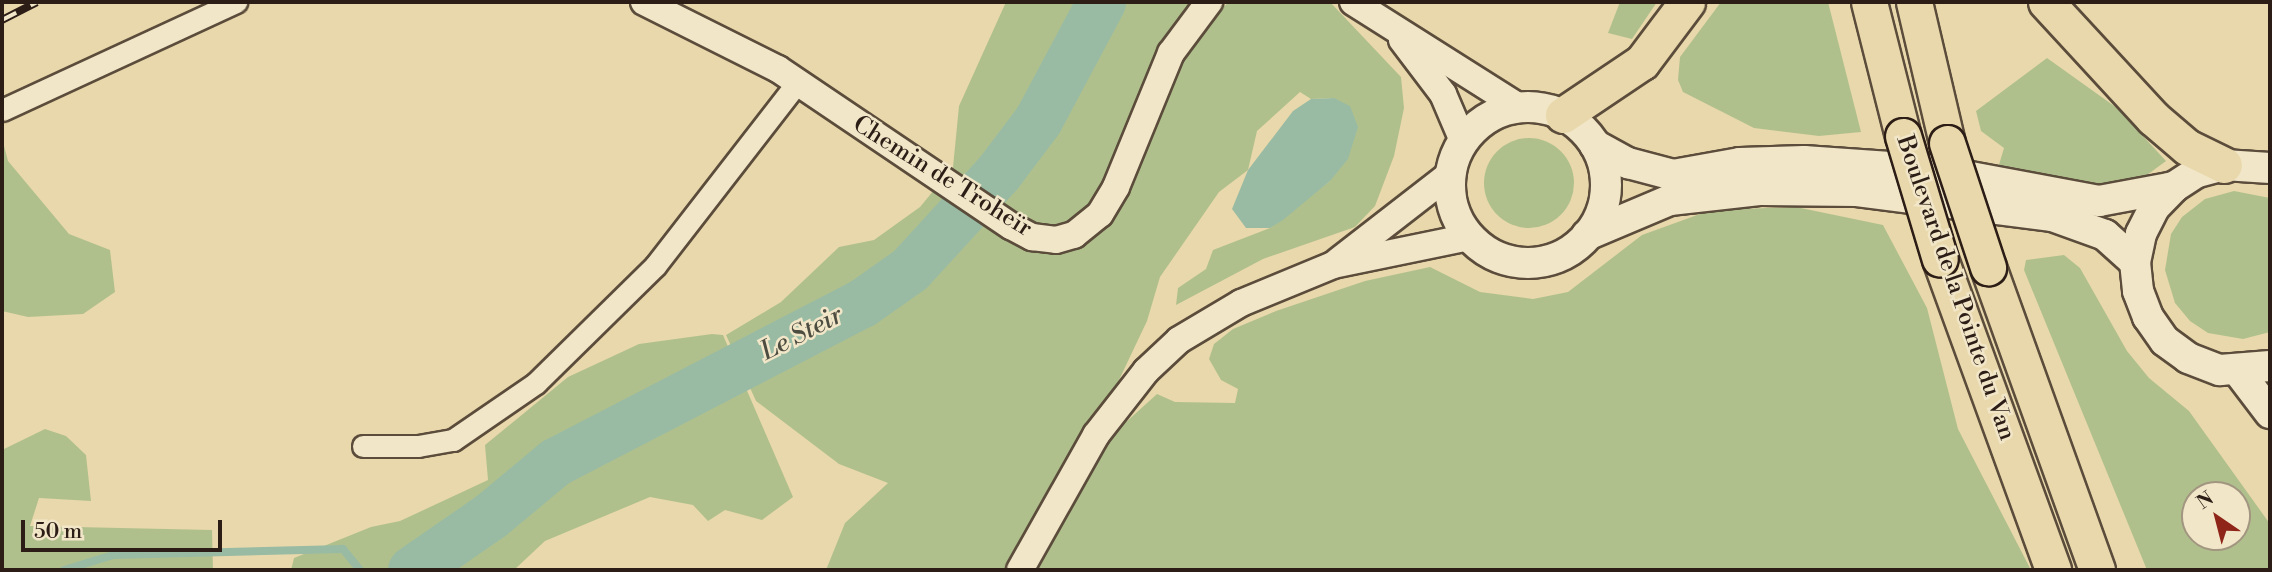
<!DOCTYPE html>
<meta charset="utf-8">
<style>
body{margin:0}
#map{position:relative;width:2272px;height:572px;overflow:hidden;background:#e9d8ab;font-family:"Libre Bodoni",serif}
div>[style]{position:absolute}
.green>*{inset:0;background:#b0c08d}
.round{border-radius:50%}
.water>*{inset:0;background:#99bba3}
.stream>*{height:8px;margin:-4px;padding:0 4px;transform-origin:4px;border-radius:4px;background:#99bba3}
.river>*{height:49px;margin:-24.5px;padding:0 24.5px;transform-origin:24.5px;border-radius:24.5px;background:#99bba3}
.roads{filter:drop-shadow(2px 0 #5b4c3b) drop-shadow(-2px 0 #5b4c3b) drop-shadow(0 2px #5b4c3b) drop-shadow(0 -2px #5b4c3b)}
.minor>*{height:21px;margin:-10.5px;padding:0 10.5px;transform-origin:10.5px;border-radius:10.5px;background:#f1e6c8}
.tertiary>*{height:26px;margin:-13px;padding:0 13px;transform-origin:13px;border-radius:13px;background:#f1e6c8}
.secondary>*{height:30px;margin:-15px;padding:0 15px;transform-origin:15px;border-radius:15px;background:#f1e6c8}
.secondary>.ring{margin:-15px;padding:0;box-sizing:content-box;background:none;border:30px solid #f1e6c8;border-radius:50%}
.trunk>*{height:35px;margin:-17.5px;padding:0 17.5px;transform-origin:17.5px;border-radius:17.5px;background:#e9d8ab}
.rail>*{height:8px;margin-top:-4px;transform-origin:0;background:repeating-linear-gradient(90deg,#f1e6c8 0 16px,#2c1d16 0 32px);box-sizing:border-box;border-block:2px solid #2c1d16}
.bridges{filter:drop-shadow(2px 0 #2c1d16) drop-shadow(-2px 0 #2c1d16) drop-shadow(0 2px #2c1d16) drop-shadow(0 -2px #2c1d16)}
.trunk-bridge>*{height:35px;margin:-17.5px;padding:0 17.5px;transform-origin:17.5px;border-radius:17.5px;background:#e9d8ab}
span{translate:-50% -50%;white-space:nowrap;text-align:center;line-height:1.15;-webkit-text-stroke:5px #f1e6c8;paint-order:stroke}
.street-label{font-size:24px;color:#2c1d16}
.water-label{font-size:26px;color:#4d4c40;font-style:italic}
.frame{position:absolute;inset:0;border:4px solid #2c1d16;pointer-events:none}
.north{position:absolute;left:2181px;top:481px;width:70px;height:70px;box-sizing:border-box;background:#f1e6c8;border:2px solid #a29681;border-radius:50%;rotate:325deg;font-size:19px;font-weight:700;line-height:28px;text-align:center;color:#2c1d16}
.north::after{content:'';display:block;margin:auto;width:24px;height:32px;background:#8f2418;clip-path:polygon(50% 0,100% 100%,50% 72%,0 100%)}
.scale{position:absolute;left:21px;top:520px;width:201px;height:32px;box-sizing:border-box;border:4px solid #2c1d16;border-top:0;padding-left:9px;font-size:21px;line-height:24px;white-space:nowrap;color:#2c1d16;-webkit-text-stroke:5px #f1e6c8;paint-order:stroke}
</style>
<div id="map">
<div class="green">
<div style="clip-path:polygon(1006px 2px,1207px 2px,1198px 29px,1229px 2px,1330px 2px,1401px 77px,1404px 108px,1394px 156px,1375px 206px,1355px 227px,1263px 259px,1176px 305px,1178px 288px,1206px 269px,1213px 250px,1270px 228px,1330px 181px,1334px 98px,1311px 99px,1300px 92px,1257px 131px,1248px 170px,1219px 192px,1160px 277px,1147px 321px,1110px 399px,1104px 442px,1157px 394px,1175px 402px,1235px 403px,1238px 389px,1221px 380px,1209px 359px,1214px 344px,1233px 329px,1276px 311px,1365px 281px,1430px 267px,1480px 292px,1533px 299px,1568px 292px,1642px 235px,1711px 210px,1796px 207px,1883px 225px,1927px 308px,1958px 429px,2031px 570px,826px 570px,845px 523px,888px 483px,839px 464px,756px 401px,726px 335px,781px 302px,839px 247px,874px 240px,920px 207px,953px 167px,959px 106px)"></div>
<div style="clip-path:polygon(1620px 2px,1657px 2px,1632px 39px,1608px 33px)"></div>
<div style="clip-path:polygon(1721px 2px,1828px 2px,1861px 132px,1819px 136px,1754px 128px,1683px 92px,1678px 80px,1680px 57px)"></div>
<div style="clip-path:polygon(2047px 58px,2117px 108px,2166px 161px,2147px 175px,2110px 185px,2060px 182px,1998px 168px,2004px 148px,1981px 131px,1976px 111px)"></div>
<div class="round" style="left:1484px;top:138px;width:90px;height:90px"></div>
<div style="clip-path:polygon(2px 138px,8px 161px,69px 234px,110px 250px,115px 292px,83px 314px,28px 317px,2px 311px)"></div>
<div style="clip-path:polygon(2234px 191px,2270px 198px,2270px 332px,2243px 339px,2208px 333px,2190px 321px,2175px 303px,2165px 270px,2171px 234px,2182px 217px,2205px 199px)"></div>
<div style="clip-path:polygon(evenodd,2064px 255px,2080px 268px,2127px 351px,2149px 378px,2189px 411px,2270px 524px,2270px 570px,2147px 570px,2024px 270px,2026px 260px,2064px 255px,2237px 495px,2237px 537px,2195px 537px,2195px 495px,2237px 495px)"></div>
<div style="clip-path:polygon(712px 334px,723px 335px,793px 497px,762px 520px,725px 510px,708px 521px,693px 505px,650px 497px,545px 541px,514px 570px,291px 570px,294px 558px,371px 527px,400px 521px,488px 480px,485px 445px,568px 377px,639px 344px)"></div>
<div style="clip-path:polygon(45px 429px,66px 436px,86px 455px,91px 501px,39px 498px,30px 526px,212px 530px,213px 570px,2px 570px,2px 450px)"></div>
</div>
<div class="water">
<div style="clip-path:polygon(1334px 98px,1350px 106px,1358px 127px,1348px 159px,1330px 181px,1283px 220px,1270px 228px,1246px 228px,1232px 209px,1248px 170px,1293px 111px,1311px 99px)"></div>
</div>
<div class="stream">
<div style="left:64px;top:570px;width:51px;rotate:-17deg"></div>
<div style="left:113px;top:555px;width:230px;rotate:-1.5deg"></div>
<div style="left:343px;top:549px;width:27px;rotate:51deg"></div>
</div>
<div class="river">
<div style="left:412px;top:570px;width:95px;rotate:-34.7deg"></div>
<div style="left:490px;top:516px;width:85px;rotate:-39.7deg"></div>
<div style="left:555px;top:462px;width:346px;rotate:-27.4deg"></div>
<div style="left:862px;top:303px;width:59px;rotate:-35.3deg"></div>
<div style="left:910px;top:269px;width:130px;rotate:-47.5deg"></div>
<div style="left:998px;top:173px;width:66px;rotate:-53deg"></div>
<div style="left:1038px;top:120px;width:134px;rotate:-61.9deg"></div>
</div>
<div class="roads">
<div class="minor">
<div style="left:2px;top:110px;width:258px;rotate:-24.8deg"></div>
<div style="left:363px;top:446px;width:55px"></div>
<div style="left:418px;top:446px;width:36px;rotate:-10deg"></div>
<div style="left:453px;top:440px;width:101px;rotate:-34.5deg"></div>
<div style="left:536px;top:383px;width:167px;rotate:-44.5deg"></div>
<div style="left:655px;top:266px;width:232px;rotate:-52.2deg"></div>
</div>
<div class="tertiary">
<div style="left:644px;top:2px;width:150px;rotate:26.6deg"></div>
<div style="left:778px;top:69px;width:281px;rotate:34deg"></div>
<div style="left:1011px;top:226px;width:24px;rotate:28deg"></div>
<div style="left:1032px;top:237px;width:24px;rotate:7deg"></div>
<div style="left:1056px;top:240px;width:19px;rotate:-16deg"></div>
<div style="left:1074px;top:235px;width:33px;rotate:-39deg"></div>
<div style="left:1100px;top:214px;width:31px;rotate:-59deg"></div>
<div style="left:1116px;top:187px;width:145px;rotate:-67.7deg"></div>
<div style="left:1171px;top:53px;width:64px;rotate:-53.3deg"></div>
<div style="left:1353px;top:2px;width:196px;rotate:32.3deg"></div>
<div style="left:1402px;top:40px;width:68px;rotate:52.8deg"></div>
<div style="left:1443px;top:94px;width:51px;rotate:66.9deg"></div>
<div style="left:1338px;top:261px;width:142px;rotate:-37.8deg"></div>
<div style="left:1020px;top:570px;width:155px;rotate:-60.6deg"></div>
<div style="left:1096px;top:435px;width:81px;rotate:-52deg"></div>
<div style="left:1146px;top:371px;width:45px;rotate:-43.2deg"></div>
<div style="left:1179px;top:340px;width:72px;rotate:-30.8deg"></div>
<div style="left:1241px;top:303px;width:100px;rotate:-22.4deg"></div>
<div style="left:1333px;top:265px;width:139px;rotate:-11.6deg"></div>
</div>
<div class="secondary">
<div class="ring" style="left:1450px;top:107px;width:126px;height:126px"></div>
<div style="left:1595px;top:145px;width:38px;rotate:29deg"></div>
<div style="left:1628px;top:163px;width:47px;rotate:14.9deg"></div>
<div style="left:1673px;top:175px;width:68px;rotate:-10.2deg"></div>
<div style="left:1740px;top:163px;width:64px;rotate:-1.8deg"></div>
<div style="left:1804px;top:161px;width:129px;rotate:4deg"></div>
<div style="left:1933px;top:170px;width:169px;rotate:10.6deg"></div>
<div style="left:2099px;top:201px;width:76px;rotate:-10.6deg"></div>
<div style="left:2270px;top:168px;width:46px;rotate:-176.3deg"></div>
<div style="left:2224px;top:165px;width:28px;rotate:165deg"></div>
<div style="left:2197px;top:172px;width:27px;rotate:147deg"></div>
<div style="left:2174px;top:187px;width:29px;rotate:134deg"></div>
<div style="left:2154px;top:208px;width:29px;rotate:117deg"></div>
<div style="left:2141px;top:234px;width:29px;rotate:102deg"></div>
<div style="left:2135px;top:262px;width:29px;rotate:84deg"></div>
<div style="left:2138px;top:291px;width:28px;rotate:69deg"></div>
<div style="left:2148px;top:317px;width:29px;rotate:55deg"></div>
<div style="left:2165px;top:341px;width:29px;rotate:36deg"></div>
<div style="left:2188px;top:358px;width:34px;rotate:21deg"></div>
<div style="left:2220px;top:370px;width:50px;rotate:-4.6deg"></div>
<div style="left:1587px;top:235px;width:90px;rotate:-22.9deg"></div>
<div style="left:1670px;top:200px;width:92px;rotate:-6.3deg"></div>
<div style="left:1761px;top:190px;width:96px;rotate:0.6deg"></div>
<div style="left:1857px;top:191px;width:197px;rotate:7.3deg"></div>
<div style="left:2052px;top:216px;width:56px;rotate:19.7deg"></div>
<div style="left:2105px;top:235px;width:40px;rotate:42deg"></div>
<div style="left:2238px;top:371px;width:53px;rotate:52.7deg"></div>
</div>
<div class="trunk">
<div style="left:1869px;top:2px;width:138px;rotate:75.8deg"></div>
<div style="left:1914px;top:2px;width:145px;rotate:76.8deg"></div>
<div style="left:2046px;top:2px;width:158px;rotate:47.3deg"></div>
<div style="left:2153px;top:118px;width:45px;rotate:40.5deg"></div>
<div style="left:2187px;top:147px;width:41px;rotate:25.9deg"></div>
<div style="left:1563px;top:115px;width:95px;rotate:-33.9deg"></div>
<div style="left:1642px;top:62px;width:75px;rotate:-53.1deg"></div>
<div style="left:1940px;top:259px;width:331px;rotate:70deg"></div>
<div style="left:1988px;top:267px;width:322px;rotate:70.2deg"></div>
</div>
</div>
<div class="rail">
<div style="left:2px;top:20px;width:39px;rotate:-27deg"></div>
</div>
<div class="bridges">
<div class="trunk-bridge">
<div style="left:1903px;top:136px;width:128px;rotate:73.3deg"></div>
<div style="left:1947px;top:143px;width:131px;rotate:71.7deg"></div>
</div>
</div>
<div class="street-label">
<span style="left:942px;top:177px;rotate:32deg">Chemin de Troheïr</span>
<span style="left:1955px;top:288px;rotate:71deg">Boulevard de la Pointe du Van</span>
</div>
<div class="water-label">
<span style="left:802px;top:334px;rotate:-27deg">Le Steir</span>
</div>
<div class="frame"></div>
<div class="north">N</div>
<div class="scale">50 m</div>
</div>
